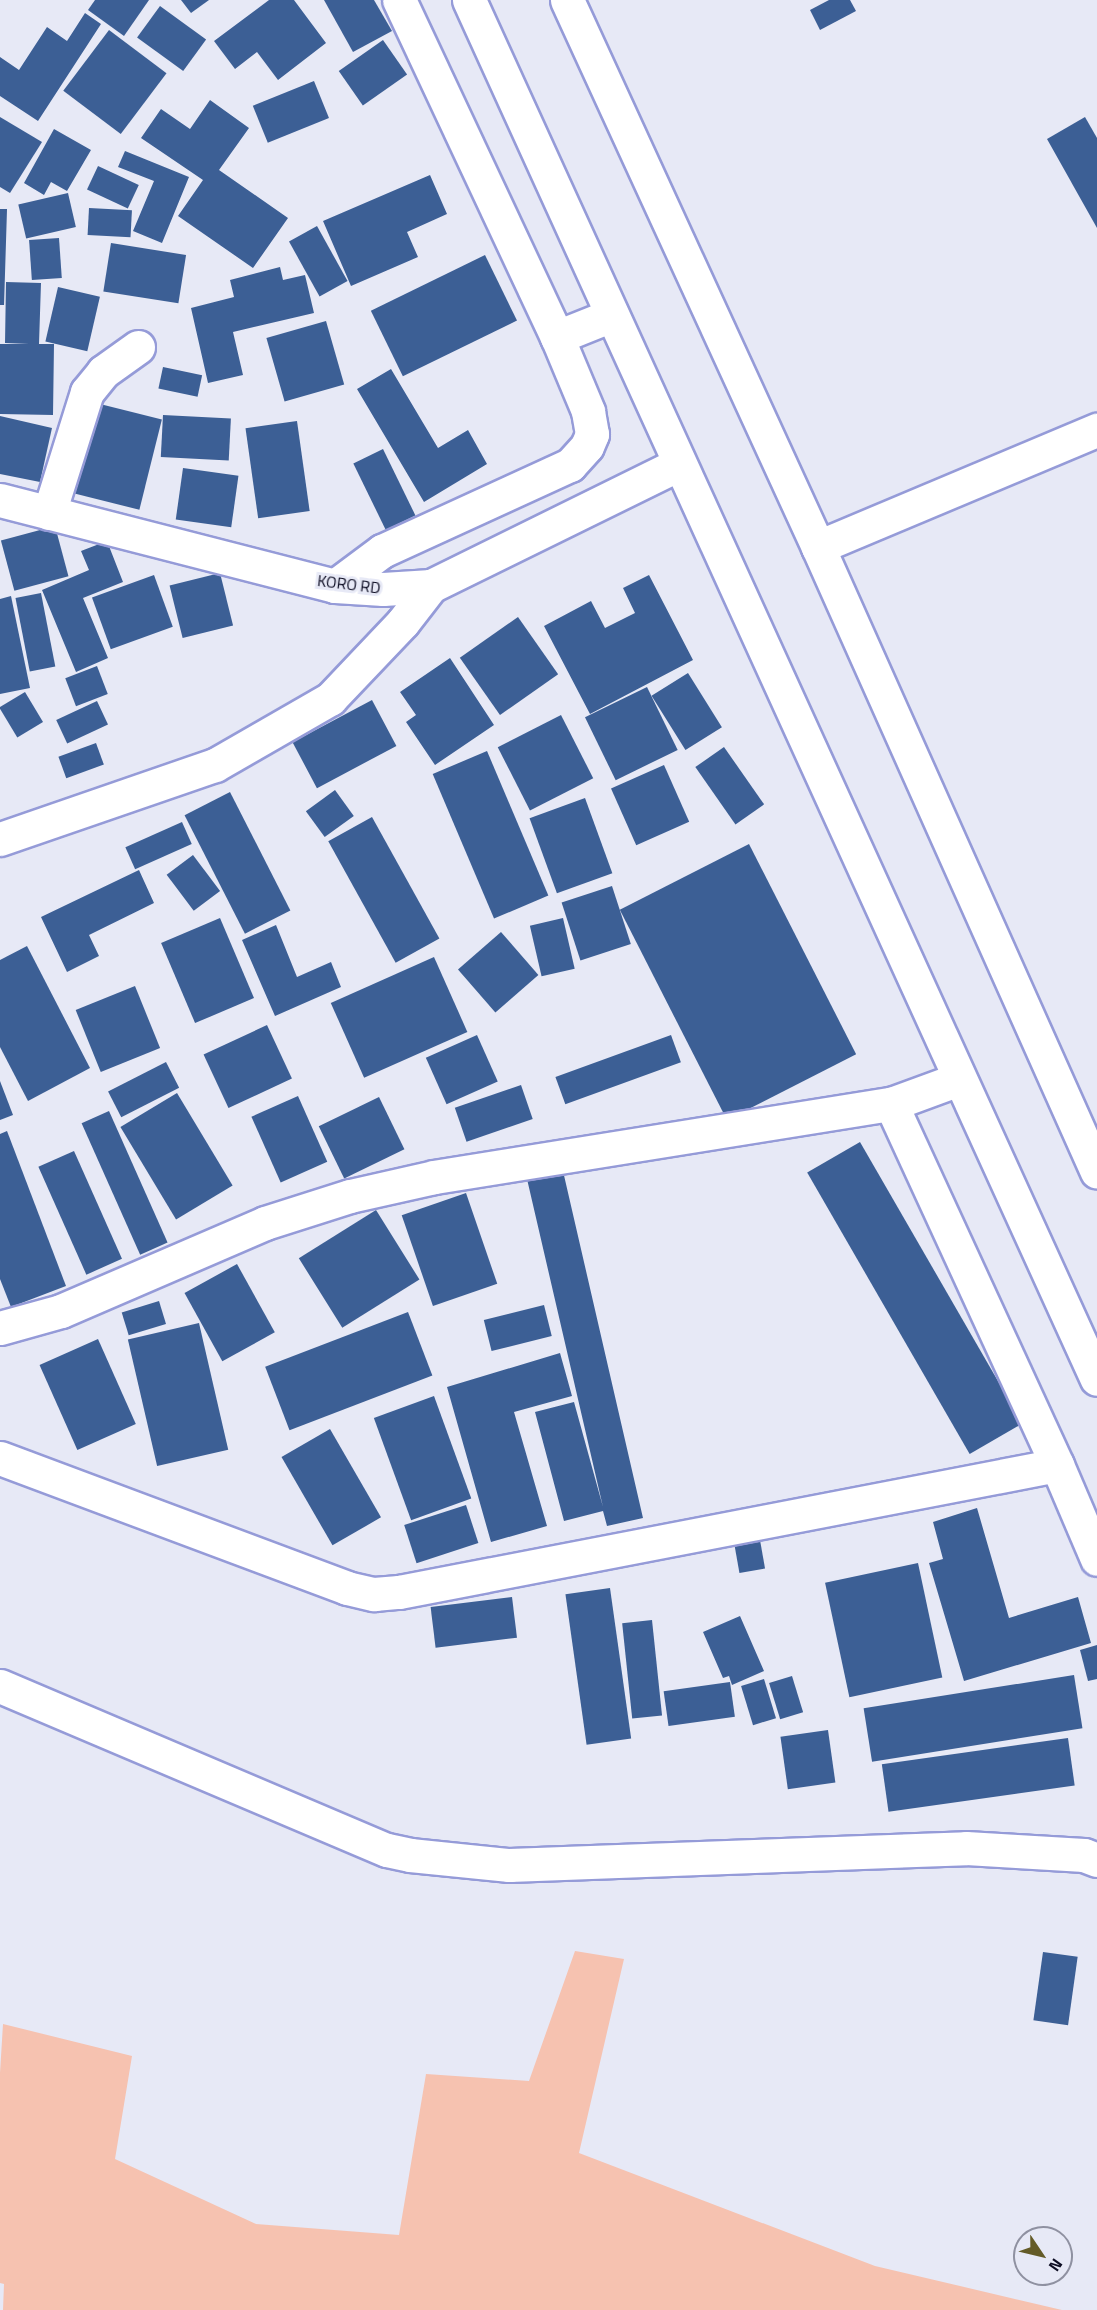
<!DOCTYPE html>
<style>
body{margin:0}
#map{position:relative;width:1097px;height:2310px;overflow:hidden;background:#e7e9f6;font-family:"Titillium Web",sans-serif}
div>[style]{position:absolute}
.green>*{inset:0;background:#f6c2b0}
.building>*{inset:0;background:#3c5f95;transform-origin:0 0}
.roads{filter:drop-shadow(2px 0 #959bd8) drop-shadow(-2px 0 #959bd8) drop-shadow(0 2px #959bd8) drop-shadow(0 -2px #959bd8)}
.street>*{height:33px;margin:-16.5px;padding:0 16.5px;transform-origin:16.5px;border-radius:16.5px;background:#fff}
.primary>*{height:33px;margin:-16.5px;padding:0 16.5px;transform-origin:16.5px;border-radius:16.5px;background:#fff}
span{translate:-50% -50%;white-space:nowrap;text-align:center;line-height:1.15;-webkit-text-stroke:6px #e7e9f6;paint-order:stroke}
.street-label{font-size:16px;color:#0c0c22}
.north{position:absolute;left:1013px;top:2226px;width:60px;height:60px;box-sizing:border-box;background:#e7e9f6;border:2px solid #8f91a1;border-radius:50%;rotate:125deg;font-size:16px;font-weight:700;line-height:24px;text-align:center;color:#0c0c22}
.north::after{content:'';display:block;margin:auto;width:21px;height:27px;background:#645b28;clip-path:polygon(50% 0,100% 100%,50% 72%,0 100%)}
</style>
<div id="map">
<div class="green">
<div style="clip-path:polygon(575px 1951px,624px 1959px,579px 2153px,875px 2266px,1062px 2310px,3px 2310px,4px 2284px,0 2283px,0 2073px,3px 2024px,132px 2056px,115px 2159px,256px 2224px,399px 2235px,426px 2074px,529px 2081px)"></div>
</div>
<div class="building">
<div style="clip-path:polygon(95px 0,149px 0,124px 36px,88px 10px)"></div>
<div style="clip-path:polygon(181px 0,209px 0,191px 13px)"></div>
<div style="clip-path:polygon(269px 0,294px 0,326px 43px,278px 80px,257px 52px,235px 69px,214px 41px)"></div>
<div style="clip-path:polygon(324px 0,374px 0,392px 31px,353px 52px)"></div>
<div style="clip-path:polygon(829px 0,850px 0,856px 11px,820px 30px,810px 10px)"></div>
<div style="left:160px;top:6px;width:57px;height:39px;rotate:36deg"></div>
<div style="clip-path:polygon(85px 13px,101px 24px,38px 121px,0 96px,0 57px,19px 70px,47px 27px,67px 41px)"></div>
<div style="left:109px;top:30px;width:72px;height:76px;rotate:37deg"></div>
<div style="left:383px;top:40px;width:42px;height:54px;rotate:55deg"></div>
<div style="left:314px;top:81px;width:40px;height:66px;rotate:68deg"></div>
<div style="clip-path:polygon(210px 100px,249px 128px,219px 170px,288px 218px,253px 268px,178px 216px,203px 180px,141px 138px,161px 109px,190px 129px)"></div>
<div style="clip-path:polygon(0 117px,42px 142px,10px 193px,0 187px)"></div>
<div style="clip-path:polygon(1085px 117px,1097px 138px,1097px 228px,1047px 139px)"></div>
<div style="clip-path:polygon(54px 129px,91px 150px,67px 191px,51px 182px,44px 195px,24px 183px)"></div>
<div style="clip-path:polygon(125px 151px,189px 177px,162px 243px,133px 231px,154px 181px,118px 167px)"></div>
<div style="left:98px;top:166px;width:45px;height:26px;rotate:25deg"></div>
<div style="clip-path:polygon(430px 175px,447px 214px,407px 232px,418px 257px,351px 286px,323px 221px)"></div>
<div style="left:68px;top:193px;width:35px;height:51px;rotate:77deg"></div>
<div style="left:89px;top:208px;width:43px;height:27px;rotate:3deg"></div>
<div style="clip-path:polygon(0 209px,7px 209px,4px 305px,0 305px)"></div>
<div style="left:317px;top:226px;width:63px;height:32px;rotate:61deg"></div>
<div style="left:59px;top:238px;width:40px;height:30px;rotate:86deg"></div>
<div style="left:111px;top:243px;width:76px;height:49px;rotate:9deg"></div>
<div style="left:485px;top:255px;width:73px;height:127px;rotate:64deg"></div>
<div style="clip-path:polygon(280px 267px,283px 280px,305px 275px,314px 313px,233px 332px,243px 375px,208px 383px,191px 308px,234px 297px,230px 280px)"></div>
<div style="clip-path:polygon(6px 282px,41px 283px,39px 344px,54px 344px,53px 415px,0 414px,0 344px,29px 344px,5px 343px)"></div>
<div style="left:58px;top:287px;width:43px;height:56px;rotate:13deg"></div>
<div style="left:326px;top:321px;width:66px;height:62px;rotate:74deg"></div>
<div style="left:163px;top:367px;width:40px;height:22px;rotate:12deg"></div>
<div style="clip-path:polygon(391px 369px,438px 448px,468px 430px,487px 464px,424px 502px,357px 389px)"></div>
<div style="left:92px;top:402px;width:72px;height:93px;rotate:14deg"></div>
<div style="left:163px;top:415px;width:68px;height:42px;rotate:3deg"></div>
<div style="clip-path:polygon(0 416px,52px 428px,40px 482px,0 474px)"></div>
<div style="left:297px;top:421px;width:91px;height:52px;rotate:82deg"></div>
<div style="left:383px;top:449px;width:74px;height:33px;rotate:64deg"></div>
<div style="left:183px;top:468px;width:56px;height:52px;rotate:8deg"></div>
<div style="left:55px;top:526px;width:52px;height:56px;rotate:75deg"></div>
<div style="clip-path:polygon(107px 541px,123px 582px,83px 598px,108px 658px,76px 672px,42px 590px,89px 570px,81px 551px)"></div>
<div style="left:220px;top:573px;width:54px;height:52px;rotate:76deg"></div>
<div style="left:154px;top:575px;width:55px;height:66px;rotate:70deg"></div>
<div style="clip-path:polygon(649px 575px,693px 660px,590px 714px,544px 626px,591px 601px,605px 628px,635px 613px,623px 588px)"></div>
<div style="left:41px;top:593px;width:75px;height:26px;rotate:79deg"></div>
<div style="clip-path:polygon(11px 596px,30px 688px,0 694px,0 599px)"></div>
<div style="left:518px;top:617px;width:70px;height:71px;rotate:55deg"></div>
<div style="clip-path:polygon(450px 658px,494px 725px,435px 765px,406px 722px,416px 715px,400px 692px)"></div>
<div style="left:97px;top:666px;width:30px;height:34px;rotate:69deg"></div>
<div style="left:688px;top:673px;width:64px;height:43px;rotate:58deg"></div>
<div style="left:647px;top:687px;width:70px;height:69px;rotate:64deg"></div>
<div style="left:25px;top:692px;width:35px;height:30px;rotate:59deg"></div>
<div style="left:372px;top:700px;width:52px;height:90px;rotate:62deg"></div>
<div style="left:97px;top:701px;width:26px;height:45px;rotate:65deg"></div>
<div style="left:561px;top:715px;width:71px;height:71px;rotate:63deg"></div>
<div style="left:96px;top:743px;width:23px;height:40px;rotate:70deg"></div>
<div style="left:724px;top:747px;width:70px;height:35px;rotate:55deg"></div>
<div style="left:487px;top:751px;width:157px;height:59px;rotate:67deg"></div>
<div style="left:664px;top:765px;width:62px;height:58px;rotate:66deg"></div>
<div style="left:335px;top:790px;width:32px;height:36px;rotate:54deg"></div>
<div style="left:230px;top:792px;width:133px;height:51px;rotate:63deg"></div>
<div style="left:585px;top:798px;width:80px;height:59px;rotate:70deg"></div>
<div style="left:372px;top:817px;width:139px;height:50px;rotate:61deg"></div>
<div style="left:182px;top:822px;width:24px;height:62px;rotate:66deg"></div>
<div style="left:749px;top:844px;width:236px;height:145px;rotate:63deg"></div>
<div style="left:193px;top:855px;width:45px;height:33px;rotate:53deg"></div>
<div style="clip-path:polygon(139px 870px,154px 903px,89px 935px,99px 956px,67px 972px,41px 917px)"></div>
<div style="left:612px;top:886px;width:61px;height:53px;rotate:72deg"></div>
<div style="left:220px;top:918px;width:87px;height:64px;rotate:67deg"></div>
<div style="left:563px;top:918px;width:52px;height:34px;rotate:77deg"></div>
<div style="clip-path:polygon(276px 925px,297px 977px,331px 962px,341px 987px,275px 1016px,242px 940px)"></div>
<div style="left:501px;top:932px;width:57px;height:57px;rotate:49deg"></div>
<div style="clip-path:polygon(27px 946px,90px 1068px,28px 1101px,0 1047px,0 960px)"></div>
<div style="left:434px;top:957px;width:82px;height:113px;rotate:66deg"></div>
<div style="left:135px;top:986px;width:67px;height:64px;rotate:68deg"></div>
<div style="left:267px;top:1025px;width:59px;height:70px;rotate:65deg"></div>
<div style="left:477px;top:1035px;width:51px;height:56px;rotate:66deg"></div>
<div style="left:671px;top:1035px;width:29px;height:123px;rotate:70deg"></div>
<div style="left:166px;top:1062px;width:29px;height:65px;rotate:63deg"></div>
<div style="clip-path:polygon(0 1081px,13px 1115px,0 1120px)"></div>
<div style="left:521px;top:1085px;width:36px;height:70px;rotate:71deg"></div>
<div style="left:177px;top:1093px;width:108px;height:66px;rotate:59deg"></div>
<div style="left:298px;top:1096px;width:72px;height:51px;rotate:66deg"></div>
<div style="left:379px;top:1097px;width:58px;height:67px;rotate:64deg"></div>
<div style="left:109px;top:1111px;width:144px;height:30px;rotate:66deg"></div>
<div style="clip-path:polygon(7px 1131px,66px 1286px,11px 1307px,0 1279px,0 1134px)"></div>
<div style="left:860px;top:1142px;width:325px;height:61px;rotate:60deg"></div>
<div style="left:74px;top:1151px;width:118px;height:39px;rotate:66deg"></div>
<div style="clip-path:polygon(563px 1171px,643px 1518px,607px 1526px,603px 1511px,564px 1521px,535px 1412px,574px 1402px,603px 1507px,527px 1179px)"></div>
<div style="left:466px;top:1193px;width:96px;height:68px;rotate:71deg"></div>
<div style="left:376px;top:1210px;width:82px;height:91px;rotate:58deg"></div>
<div style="left:237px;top:1264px;width:78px;height:60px;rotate:61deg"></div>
<div style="left:159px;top:1301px;width:24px;height:39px;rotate:73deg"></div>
<div style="left:544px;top:1305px;width:32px;height:62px;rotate:76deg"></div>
<div style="left:408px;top:1312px;width:68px;height:153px;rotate:69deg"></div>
<div style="left:199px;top:1323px;width:130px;height:73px;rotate:77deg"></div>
<div style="left:98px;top:1339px;width:93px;height:64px;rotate:66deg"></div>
<div style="clip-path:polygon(560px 1353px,572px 1396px,514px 1412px,547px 1526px,491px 1542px,447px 1387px)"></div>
<div style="left:434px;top:1396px;width:109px;height:64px;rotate:70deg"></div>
<div style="left:330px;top:1429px;width:102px;height:56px;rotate:60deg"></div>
<div style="left:466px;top:1505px;width:40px;height:65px;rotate:72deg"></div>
<div style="clip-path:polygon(977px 1508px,1009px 1618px,1078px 1597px,1091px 1643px,964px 1681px,929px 1563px,943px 1559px,933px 1522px)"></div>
<div style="left:760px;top:1540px;width:29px;height:26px;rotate:80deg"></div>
<div style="left:918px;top:1563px;width:117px;height:95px;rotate:78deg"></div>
<div style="left:610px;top:1588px;width:152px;height:45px;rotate:82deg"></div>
<div style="left:512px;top:1597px;width:41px;height:82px;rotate:83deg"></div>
<div style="clip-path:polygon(740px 1616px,764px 1671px,732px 1685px,729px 1676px,723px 1678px,703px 1632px)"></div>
<div style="left:652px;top:1620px;width:96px;height:30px;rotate:84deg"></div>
<div style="clip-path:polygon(1097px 1645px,1097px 1679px,1088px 1681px,1080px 1650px)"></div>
<div style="left:1074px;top:1675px;width:54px;height:213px;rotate:81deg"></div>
<div style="left:792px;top:1676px;width:38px;height:24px;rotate:73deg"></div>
<div style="left:764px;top:1679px;width:41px;height:24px;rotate:73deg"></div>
<div style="left:730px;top:1682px;width:35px;height:67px;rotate:82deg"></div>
<div style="left:828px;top:1730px;width:53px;height:48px;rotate:82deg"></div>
<div style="left:1068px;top:1738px;width:48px;height:188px;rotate:82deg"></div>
<div style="left:1043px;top:1952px;width:35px;height:69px;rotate:8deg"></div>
</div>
<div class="roads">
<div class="street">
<div style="left:557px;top:337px;width:59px;rotate:-21.8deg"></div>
<div style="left:0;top:500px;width:346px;rotate:14.4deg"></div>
<div style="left:335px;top:586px;width:48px;rotate:3.6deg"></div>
<div style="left:383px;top:589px;width:48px;rotate:-3.6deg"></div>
<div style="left:431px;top:586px;width:276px;rotate:-26.2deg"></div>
<div style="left:49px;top:513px;width:127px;rotate:-72.6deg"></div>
<div style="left:87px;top:392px;width:26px;rotate:-51deg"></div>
<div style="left:103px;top:372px;width:43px;rotate:-35.5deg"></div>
<div style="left:818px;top:547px;width:303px;rotate:-22.8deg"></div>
<div style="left:335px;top:586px;width:59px;rotate:-36.7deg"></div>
<div style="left:382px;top:551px;width:207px;rotate:-24.6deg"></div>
<div style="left:570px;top:465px;width:25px;rotate:-48deg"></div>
<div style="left:587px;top:446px;width:13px;rotate:-67deg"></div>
<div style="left:592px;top:434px;width:23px;rotate:-100deg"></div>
<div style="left:588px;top:411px;width:80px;rotate:-112.7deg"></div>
<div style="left:557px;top:337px;width:372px;rotate:-115.1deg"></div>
<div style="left:0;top:839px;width:227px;rotate:-19deg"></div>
<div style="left:215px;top:765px;width:133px;rotate:-29.9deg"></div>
<div style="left:330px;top:699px;width:106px;rotate:-46.5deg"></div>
<div style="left:403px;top:622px;width:46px;rotate:-52.1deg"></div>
<div style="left:891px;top:1104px;width:397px;rotate:65.3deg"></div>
<div style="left:1057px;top:1465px;width:102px;rotate:66.9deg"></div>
<div style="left:0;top:1328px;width:63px;rotate:-15.6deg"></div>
<div style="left:61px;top:1311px;width:222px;rotate:-23.3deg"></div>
<div style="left:265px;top:1223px;width:89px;rotate:-17.6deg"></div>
<div style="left:350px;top:1196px;width:86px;rotate:-12.7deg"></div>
<div style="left:434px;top:1177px;width:463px;rotate:-9.1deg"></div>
<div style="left:891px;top:1104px;width:72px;rotate:-20.2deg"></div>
<div style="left:0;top:1458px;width:371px;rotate:20.5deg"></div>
<div style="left:347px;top:1588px;width:28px;rotate:13deg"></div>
<div style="left:374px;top:1594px;width:25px;rotate:-5deg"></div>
<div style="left:399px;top:1592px;width:670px;rotate:-10.92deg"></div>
<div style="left:0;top:1686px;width:420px;rotate:23deg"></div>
<div style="left:387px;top:1850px;width:24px;rotate:12deg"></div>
<div style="left:410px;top:1855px;width:100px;rotate:5.8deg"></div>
<div style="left:509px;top:1865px;width:457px;rotate:-2.1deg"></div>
<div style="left:966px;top:1848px;width:118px;rotate:3.4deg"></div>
<div style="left:1084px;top:1855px;width:14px;rotate:21deg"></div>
</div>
<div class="primary">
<div style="left:469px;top:0;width:1515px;rotate:65.52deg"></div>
<div style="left:567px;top:0;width:602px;rotate:65.35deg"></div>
<div style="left:818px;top:547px;width:684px;rotate:65.94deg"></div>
</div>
</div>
<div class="street-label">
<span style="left:349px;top:584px;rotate:7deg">KORO RD</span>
</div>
<div class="north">N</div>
</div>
